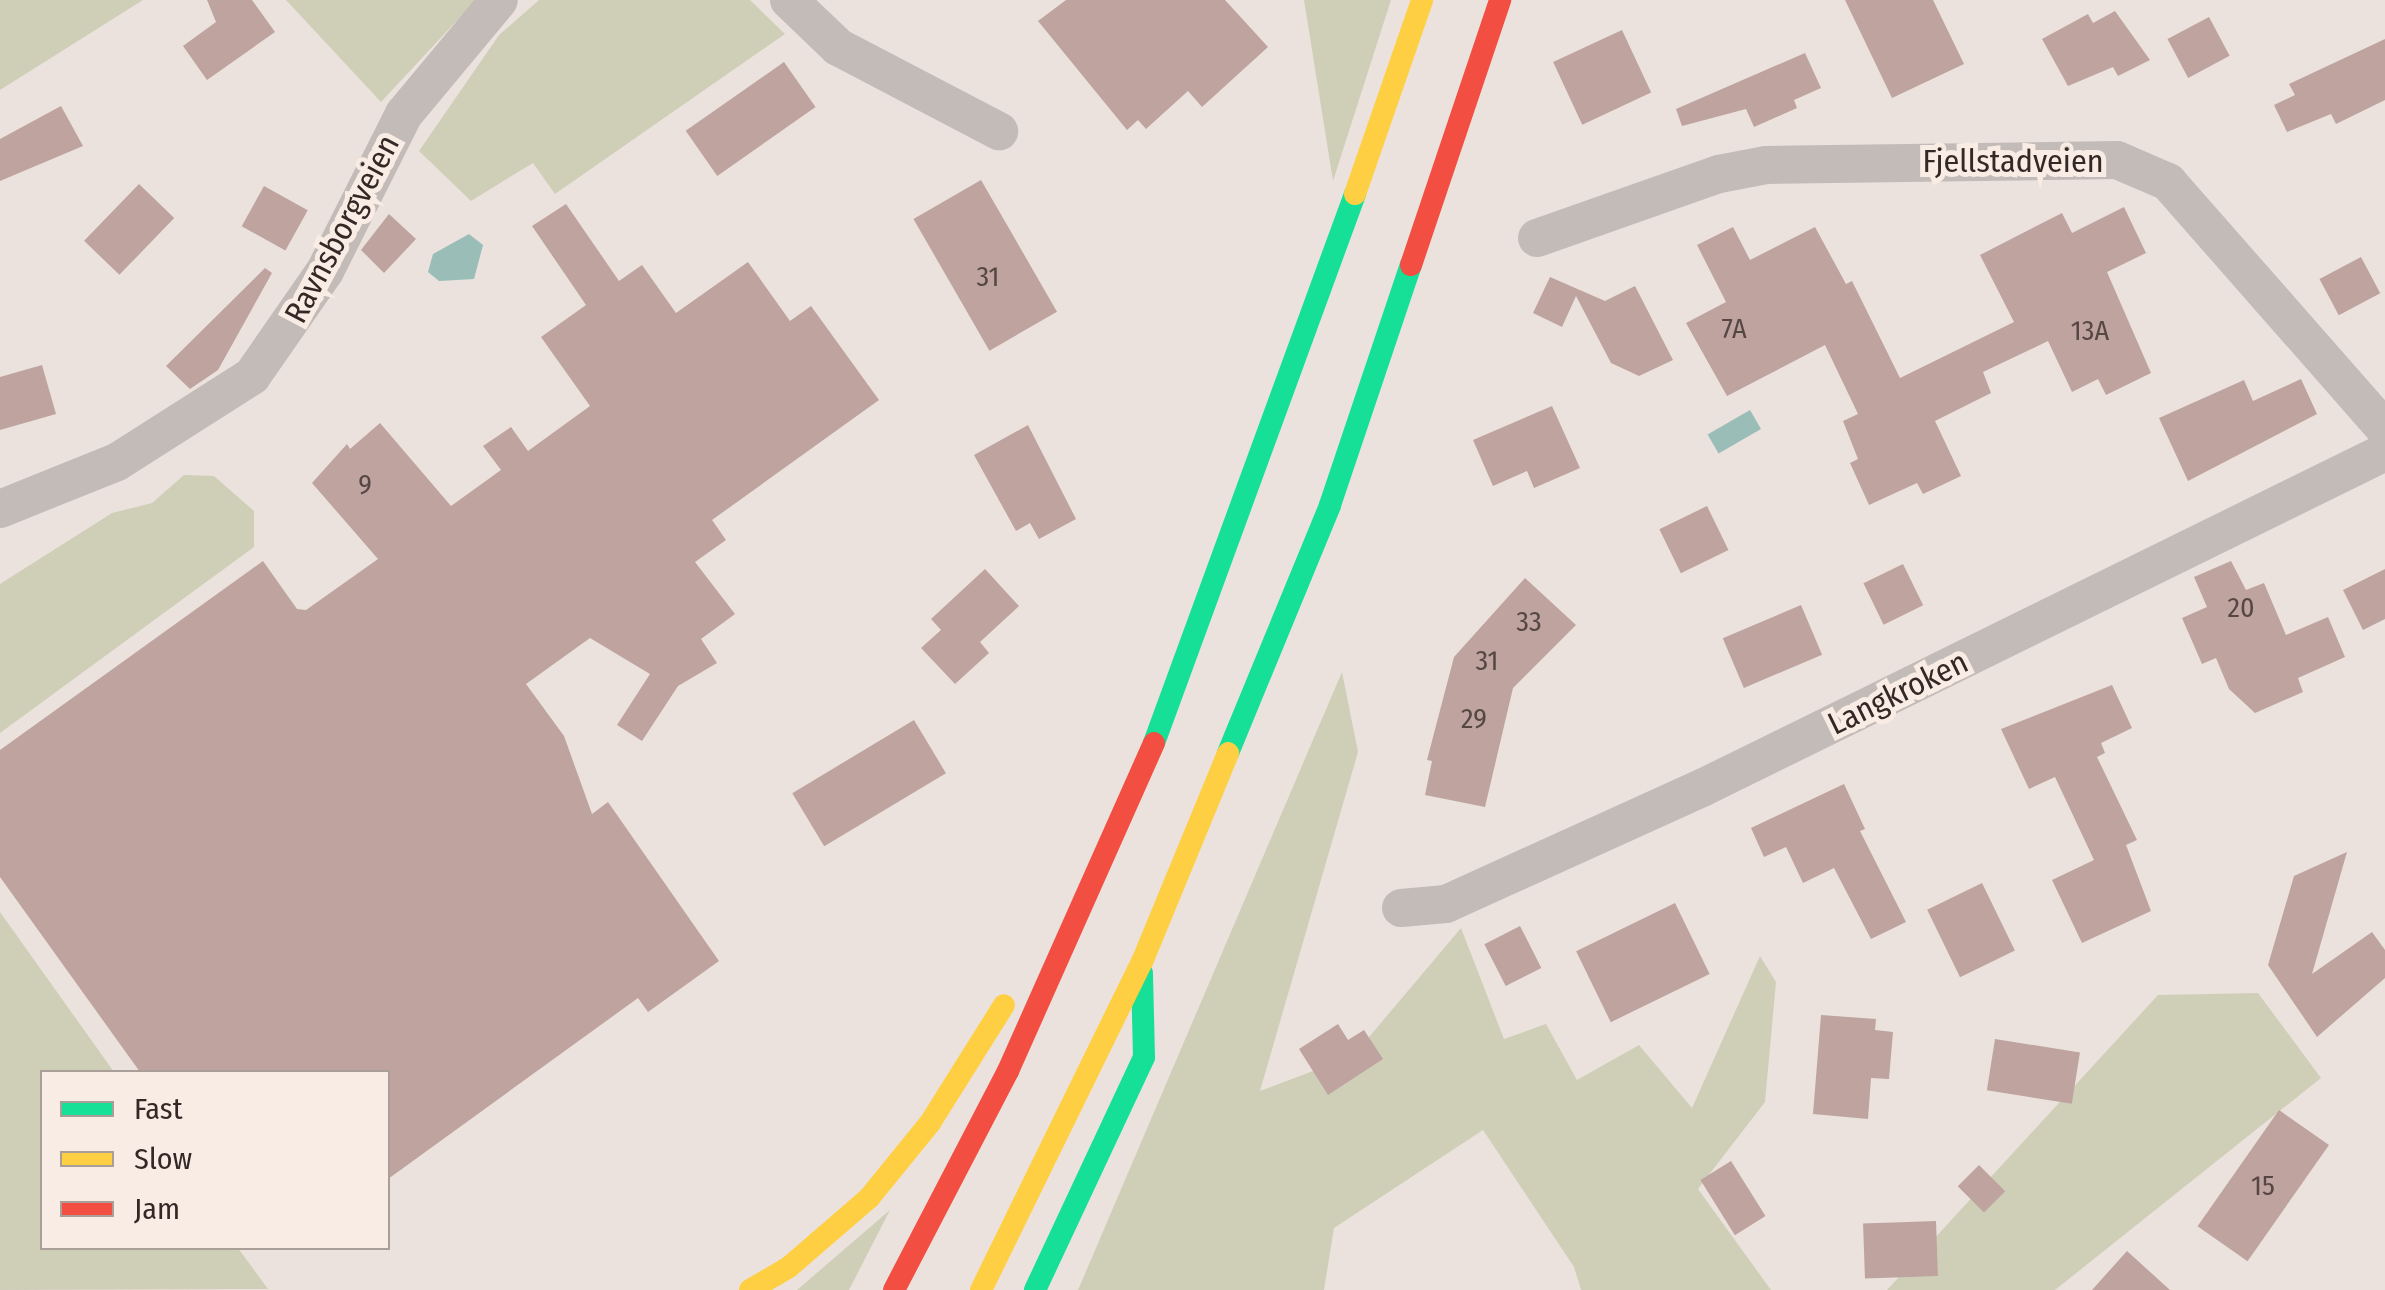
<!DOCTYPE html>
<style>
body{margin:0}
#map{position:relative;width:2385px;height:1290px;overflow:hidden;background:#ebe2de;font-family:"Fira Sans Condensed",sans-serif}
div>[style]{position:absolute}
.green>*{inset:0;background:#cfcfb8}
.water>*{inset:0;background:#9abdb8;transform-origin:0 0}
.building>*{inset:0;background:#bea39f;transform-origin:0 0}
.street>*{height:38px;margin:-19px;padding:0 19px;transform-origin:19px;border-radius:19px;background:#c3bbb7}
.fast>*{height:22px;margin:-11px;padding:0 11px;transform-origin:11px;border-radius:11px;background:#16e098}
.slow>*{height:22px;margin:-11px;padding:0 11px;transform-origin:11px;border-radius:11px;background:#ffcf43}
.jam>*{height:22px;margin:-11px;padding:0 11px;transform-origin:11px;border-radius:11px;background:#f24e42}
span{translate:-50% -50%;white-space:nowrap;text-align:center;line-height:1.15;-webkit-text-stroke:10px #f9ece4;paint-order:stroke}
.number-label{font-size:28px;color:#564744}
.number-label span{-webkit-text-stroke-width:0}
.street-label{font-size:32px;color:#342826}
.legend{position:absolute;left:40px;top:1070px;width:350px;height:180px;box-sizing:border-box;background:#f9ece4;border:2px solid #aa9e98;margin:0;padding:12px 18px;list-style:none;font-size:30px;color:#342826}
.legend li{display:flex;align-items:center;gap:20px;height:50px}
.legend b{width:50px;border:2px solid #aa9e98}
</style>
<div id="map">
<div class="green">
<div style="clip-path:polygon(0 0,143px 0,0 90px)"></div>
<div style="clip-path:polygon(286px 0,476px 0,381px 102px)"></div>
<div style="clip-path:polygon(539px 0,750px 0,785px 34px,555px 194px,533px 163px,471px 201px,419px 151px,499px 35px)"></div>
<div style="clip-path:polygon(1304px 0,1391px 0,1333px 181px)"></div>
<div style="clip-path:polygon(184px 475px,214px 476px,254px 511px,254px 547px,0 733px,0 584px,112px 513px,152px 503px)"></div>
<div style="clip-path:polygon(1342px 672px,1358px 752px,1260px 1091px,1353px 1056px,1461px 928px,1504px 1039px,1546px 1024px,1577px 1080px,1639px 1045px,1692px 1108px,1760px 956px,1776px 982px,1765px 1102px,1698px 1189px,1771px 1290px,1581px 1290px,1574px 1267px,1483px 1130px,1334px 1228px,1324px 1290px,1078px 1290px)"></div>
<div style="clip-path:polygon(0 912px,114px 1072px,42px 1072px,42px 1248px,238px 1248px,268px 1289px,0 1290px)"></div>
<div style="clip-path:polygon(2258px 993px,2321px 1078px,2055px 1290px,1887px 1290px,2158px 995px)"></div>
<div style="clip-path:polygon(890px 1210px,849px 1290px,797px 1290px)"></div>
</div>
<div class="water">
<div style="clip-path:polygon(469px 234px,483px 245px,474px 279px,439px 281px,428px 272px,433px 254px)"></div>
<div style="left:1750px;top:410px;width:22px;height:49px;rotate:60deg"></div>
</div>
<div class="building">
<div style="clip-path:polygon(207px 0,252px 0,275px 32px,207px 80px,183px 46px,216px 22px)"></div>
<div style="clip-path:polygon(1066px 0,1225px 0,1268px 47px,1202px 107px,1188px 91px,1146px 129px,1138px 120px,1127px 130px,1038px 21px)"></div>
<div style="clip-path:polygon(1845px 0,1933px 0,1964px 64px,1892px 98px)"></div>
<div style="clip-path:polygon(2115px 11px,2150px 60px,2118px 76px,2113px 67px,2068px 86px,2042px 39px,2088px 14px,2093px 23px)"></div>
<div style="left:2209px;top:17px;width:44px;height:47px;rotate:62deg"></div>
<div style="left:1622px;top:30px;width:69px;height:76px;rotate:65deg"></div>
<div style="clip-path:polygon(2385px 39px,2385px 100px,2336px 124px,2331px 114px,2287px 132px,2274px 105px,2295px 95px,2289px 84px)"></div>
<div style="clip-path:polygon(1805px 53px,1821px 88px,1794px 100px,1797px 108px,1754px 127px,1746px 109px,1682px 126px,1676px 109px)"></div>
<div style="left:784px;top:62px;width:55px;height:120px;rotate:55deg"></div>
<div style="clip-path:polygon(61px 106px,83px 146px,0 181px,0 139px)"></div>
<div style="left:981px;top:180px;width:152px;height:78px;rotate:60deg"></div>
<div style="left:139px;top:184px;width:49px;height:79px;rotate:44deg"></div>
<div style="left:264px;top:186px;width:50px;height:46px;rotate:29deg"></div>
<div style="clip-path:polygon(566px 204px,619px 281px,642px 265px,676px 313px,748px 262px,790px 321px,811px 306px,879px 400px,712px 520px,726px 540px,695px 562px,735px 614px,701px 639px,717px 663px,678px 686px,642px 741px,617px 725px,650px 674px,590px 638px,526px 684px,564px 736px,592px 814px,608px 802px,719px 961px,648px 1012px,638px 998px,388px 1179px,388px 1072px,140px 1072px,0 877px,0 750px,263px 561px,297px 609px,306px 610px,378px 559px,312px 483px,347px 444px,350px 449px,380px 423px,451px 506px,501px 470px,483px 446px,511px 427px,528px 451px,590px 406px,541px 337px,586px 305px,532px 226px)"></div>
<div style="clip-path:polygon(2124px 207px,2146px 253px,2107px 272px,2151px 373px,2106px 395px,2098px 379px,2072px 392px,2048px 341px,1983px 372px,1991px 393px,1935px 421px,1961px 476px,1923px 494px,1917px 483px,1869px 505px,1850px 463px,1858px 459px,1843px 421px,1858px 414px,1825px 345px,1727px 396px,1686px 323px,1726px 302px,1697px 245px,1733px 227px,1750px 260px,1815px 227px,1846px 284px,1852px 281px,1900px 378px,2014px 322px,1980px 255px,2062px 213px,2072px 233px)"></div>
<div style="clip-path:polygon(389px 214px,416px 239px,384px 273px,361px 250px)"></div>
<div style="left:2361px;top:257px;width:41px;height:47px;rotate:62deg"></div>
<div style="clip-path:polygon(265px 268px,272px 273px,218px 370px,190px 389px,166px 366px)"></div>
<div style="clip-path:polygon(1550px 277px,1605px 301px,1635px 286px,1673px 360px,1639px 376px,1611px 363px,1576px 296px,1562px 327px,1533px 313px)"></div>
<div style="clip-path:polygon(42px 365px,56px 414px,0 430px,0 377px)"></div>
<div style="clip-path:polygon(2301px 379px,2317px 414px,2188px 481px,2159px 418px,2244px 380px,2253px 401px)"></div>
<div style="clip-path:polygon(1552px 406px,1580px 468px,1534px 488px,1527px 471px,1493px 486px,1473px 440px)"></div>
<div style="clip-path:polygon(1028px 425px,1076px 519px,1039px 539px,1030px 523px,1016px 531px,974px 455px)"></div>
<div style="left:1707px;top:506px;width:49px;height:53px;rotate:64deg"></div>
<div style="clip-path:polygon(2231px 561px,2246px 590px,2264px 583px,2286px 635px,2328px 617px,2345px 657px,2298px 678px,2303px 692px,2255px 713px,2229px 689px,2216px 658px,2202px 664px,2182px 618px,2207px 607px,2194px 577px)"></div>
<div style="left:1903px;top:564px;width:46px;height:44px;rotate:64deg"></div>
<div style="clip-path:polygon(985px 569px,1019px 606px,980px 642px,989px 653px,955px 684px,921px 648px,941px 630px,931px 619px)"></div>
<div style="clip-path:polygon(2385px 569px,2385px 619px,2363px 630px,2343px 590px)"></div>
<div style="clip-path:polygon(1525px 578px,1576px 625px,1513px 688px,1485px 807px,1425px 795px,1432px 761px,1427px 760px,1454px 657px)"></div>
<div style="left:1801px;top:605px;width:54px;height:85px;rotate:67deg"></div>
<div style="clip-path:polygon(2112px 685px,2132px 728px,2101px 743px,2105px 753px,2097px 757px,2137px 840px,2126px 845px,2151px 911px,2082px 943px,2052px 880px,2094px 860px,2055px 777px,2029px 789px,2001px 729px)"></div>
<div style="left:914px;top:720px;width:62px;height:142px;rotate:59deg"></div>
<div style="clip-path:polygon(1844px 784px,1865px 829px,1860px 831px,1906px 922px,1871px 939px,1834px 868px,1803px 883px,1786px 847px,1764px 857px,1751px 828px)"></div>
<div style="clip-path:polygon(2347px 852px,2312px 974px,2372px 932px,2385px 950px,2385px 978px,2317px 1037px,2268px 965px,2294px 876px)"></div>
<div style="left:1982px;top:883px;width:75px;height:61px;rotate:64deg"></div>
<div style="left:1675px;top:903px;width:79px;height:110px;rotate:64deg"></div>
<div style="left:1520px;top:926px;width:47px;height:40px;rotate:63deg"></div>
<div style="clip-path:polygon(1821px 1015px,1876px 1019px,1875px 1030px,1893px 1032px,1889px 1079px,1871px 1078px,1868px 1119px,1813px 1114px)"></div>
<div style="clip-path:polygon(1338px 1024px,1348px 1040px,1364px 1030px,1383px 1059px,1328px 1095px,1299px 1049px)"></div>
<div style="left:1995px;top:1039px;width:86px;height:52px;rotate:9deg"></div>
<div style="left:2279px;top:1110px;width:61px;height:142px;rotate:35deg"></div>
<div style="left:1731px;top:1161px;width:65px;height:36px;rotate:58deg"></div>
<div style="left:1979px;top:1165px;width:37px;height:30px;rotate:45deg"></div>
<div style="left:1936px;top:1221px;width:55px;height:73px;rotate:88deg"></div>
<div style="clip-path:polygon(2127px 1251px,2170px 1290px,2092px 1290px)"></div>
</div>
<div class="street">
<div style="left:789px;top:0;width:68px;rotate:43.8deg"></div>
<div style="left:838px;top:47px;width:182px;rotate:27.6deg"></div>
<div style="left:1537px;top:238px;width:193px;rotate:-19.4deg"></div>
<div style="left:1719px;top:174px;width:48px;rotate:-10.8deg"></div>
<div style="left:1766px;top:165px;width:351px;rotate:-0.8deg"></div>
<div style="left:2117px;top:160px;width:56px;rotate:23.3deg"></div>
<div style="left:2168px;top:182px;width:329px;rotate:48.7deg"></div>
<div style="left:0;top:509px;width:126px;rotate:-21.9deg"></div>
<div style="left:117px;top:462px;width:160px;rotate:-32.5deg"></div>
<div style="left:252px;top:376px;width:128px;rotate:-55.2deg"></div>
<div style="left:325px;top:271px;width:176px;rotate:-63.3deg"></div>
<div style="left:404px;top:114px;width:148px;rotate:-50.2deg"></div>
<div style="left:1401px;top:908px;width:45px;rotate:-5.1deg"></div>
<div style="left:1446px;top:904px;width:283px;rotate:-24.4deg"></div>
<div style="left:1704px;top:787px;width:759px;rotate:-26.19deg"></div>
</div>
<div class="fast">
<div style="left:1154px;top:743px;width:585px;rotate:-69.89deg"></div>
<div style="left:1228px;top:753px;width:268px;rotate:-67.6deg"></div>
<div style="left:1330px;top:505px;width:253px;rotate:-71.4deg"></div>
<div style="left:1035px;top:1290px;width:257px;rotate:-64.9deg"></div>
<div style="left:1144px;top:1057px;width:84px;rotate:-91.4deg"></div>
</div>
<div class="slow">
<div style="left:1355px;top:194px;width:205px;rotate:-70.9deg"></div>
<div style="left:750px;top:1290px;width:45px;rotate:-30.5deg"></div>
<div style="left:789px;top:1267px;width:106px;rotate:-40.8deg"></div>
<div style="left:869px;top:1198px;width:97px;rotate:-50.9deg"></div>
<div style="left:930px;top:1123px;width:139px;rotate:-57.9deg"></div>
<div style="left:981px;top:1290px;width:365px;rotate:-63.9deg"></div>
<div style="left:1142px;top:962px;width:226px;rotate:-67.6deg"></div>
</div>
<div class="jam">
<div style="left:1411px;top:265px;width:280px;rotate:-71.4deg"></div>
<div style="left:894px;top:1290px;width:247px;rotate:-62.5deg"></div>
<div style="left:1008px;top:1071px;width:359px;rotate:-66deg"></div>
</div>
<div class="number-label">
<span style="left:988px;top:277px">31</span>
<span style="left:1734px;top:329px">7A</span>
<span style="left:2090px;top:331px">13A</span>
<span style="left:365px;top:485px">9</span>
<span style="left:2241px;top:608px">20</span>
<span style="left:1529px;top:622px">33</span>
<span style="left:1487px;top:661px">31</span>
<span style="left:1474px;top:719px">29</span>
<span style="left:2263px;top:1186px">15</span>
</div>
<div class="street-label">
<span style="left:2013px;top:161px">Fjellstadveien</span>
<span style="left:342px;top:229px;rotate:-62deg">Ravnsborgveien</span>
<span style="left:1898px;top:693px;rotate:-26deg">Langkroken</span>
</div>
<ul class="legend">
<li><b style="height:12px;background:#16e098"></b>Fast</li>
<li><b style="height:12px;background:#ffcf43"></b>Slow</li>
<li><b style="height:12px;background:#f24e42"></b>Jam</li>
</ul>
</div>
